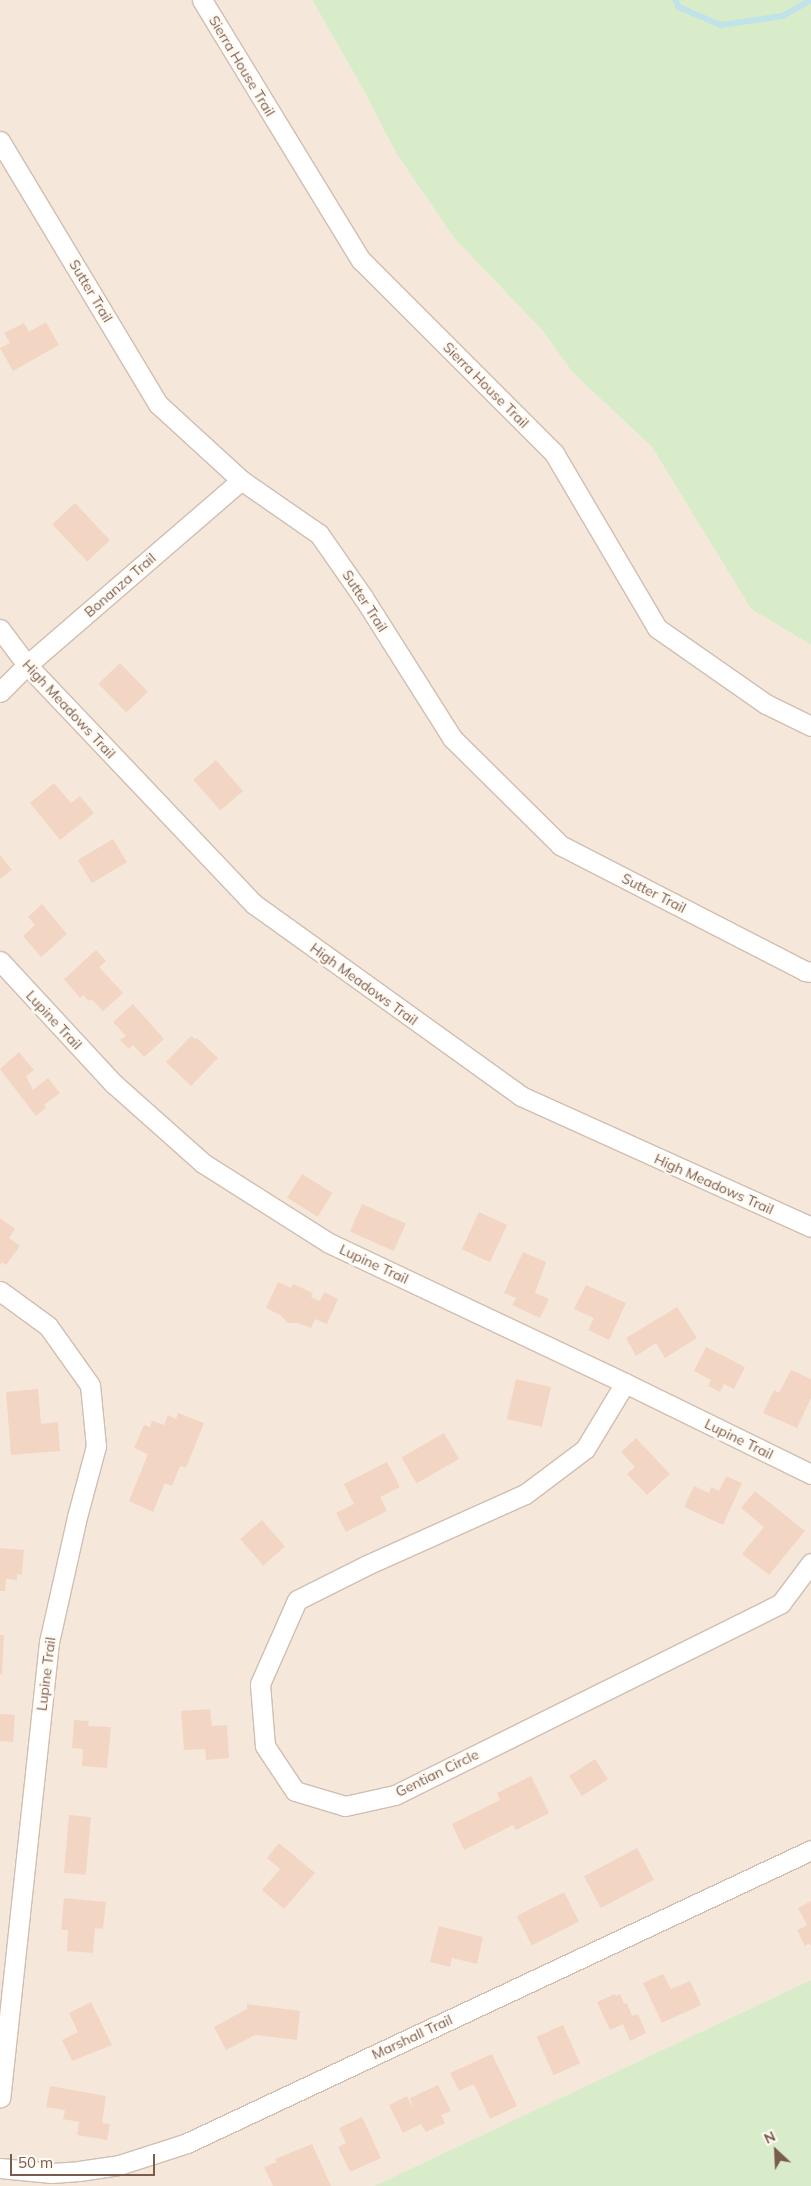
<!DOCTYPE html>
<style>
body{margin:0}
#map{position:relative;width:811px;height:2186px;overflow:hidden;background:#fdf6ec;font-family:Mulish,sans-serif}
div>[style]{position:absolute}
.residential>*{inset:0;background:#f5e8da}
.green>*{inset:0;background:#d8ecc9}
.stream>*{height:5.5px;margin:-2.75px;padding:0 2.75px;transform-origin:2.75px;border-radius:2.75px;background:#bfe3e8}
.building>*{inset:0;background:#f3d5c3;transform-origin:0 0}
.roads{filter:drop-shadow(1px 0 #d1beb0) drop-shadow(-1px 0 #d1beb0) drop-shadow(0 1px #d1beb0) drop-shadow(0 -1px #d1beb0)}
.street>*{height:19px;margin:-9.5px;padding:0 9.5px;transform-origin:9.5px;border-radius:9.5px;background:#fff}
span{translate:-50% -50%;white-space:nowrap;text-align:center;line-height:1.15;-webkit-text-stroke:5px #fffaf3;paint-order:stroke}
.street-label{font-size:14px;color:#7a5c4d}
.north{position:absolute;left:751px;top:2126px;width:50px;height:50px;-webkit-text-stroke:4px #fffaf3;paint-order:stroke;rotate:335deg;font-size:14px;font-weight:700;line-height:20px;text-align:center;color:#7a5c4d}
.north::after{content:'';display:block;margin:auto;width:18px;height:22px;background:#7a5c4d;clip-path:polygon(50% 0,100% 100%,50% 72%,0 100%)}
.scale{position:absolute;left:10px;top:2154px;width:145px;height:22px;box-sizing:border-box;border:2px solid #7a5c4d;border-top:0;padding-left:6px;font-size:15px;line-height:18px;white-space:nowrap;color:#7a5c4d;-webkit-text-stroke:4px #fffaf3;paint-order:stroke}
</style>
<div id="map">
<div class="residential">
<div style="clip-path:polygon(0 0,312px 0,363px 89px,396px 153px,454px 238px,542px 330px,573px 373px,652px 447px,751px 609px,811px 645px,811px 1980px,374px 2186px,0 2186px)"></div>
</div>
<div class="green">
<div style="clip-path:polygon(312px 0,811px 0,811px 645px,751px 609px,652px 447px,573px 373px,542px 330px,454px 238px,396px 153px,363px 89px)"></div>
<div style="clip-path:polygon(811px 1980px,811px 2186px,374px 2186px)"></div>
</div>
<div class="stream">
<div style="left:676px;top:0;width:8px;rotate:67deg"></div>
<div style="left:679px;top:7px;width:46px;rotate:23.2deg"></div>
<div style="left:721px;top:25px;width:63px;rotate:-8.3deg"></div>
<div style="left:783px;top:16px;width:32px;rotate:-30deg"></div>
</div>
<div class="building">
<div style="clip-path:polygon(46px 322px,59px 345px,13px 371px,0 348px,10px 343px,4px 333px,24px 323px,29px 332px)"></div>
<div style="left:75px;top:503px;width:51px;height:31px;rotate:47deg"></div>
<div style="left:120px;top:663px;width:40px;height:30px;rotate:46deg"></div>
<div style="left:216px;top:760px;width:41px;height:30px;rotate:49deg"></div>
<div style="clip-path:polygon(54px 783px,71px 803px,80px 796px,94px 813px,60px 840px,30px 803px)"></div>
<div style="left:113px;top:839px;width:27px;height:41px;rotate:59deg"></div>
<div style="clip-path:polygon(0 855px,12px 870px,0 879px)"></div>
<div style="clip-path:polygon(42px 904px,67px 934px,41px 957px,23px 936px,35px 925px,28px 917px)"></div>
<div style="clip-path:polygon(96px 950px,106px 961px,99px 967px,123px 993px,103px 1011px,91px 999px,89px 1001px,83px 995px,80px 998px,64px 979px)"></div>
<div style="clip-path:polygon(133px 1004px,164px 1039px,144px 1057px,133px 1045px,129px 1049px,120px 1040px,126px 1036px,113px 1022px)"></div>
<div style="clip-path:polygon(191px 1036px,195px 1039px,197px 1038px,218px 1058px,191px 1086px,166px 1062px)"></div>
<div style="clip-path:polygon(19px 1052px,34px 1070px,26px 1076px,33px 1090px,48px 1078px,60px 1093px,44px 1105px,46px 1108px,36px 1116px,0 1069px)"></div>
<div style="left:302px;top:1174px;width:36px;height:28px;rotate:32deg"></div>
<div style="left:362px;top:1204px;width:48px;height:30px;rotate:24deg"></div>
<div style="left:479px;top:1212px;width:31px;height:41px;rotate:25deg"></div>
<div style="clip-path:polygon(0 1218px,15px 1229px,9px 1238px,20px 1246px,6px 1265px,2px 1262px,0 1265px)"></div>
<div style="clip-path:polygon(523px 1252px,546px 1262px,535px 1293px,549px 1299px,540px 1318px,512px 1305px,516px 1298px,504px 1293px)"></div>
<div style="clip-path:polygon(278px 1282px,291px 1288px,293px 1284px,313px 1293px,311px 1297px,320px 1301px,324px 1292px,338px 1299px,327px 1324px,315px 1319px,311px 1328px,298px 1323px,288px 1323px,280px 1315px,266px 1308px)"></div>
<div style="clip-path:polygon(586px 1285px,626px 1303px,609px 1340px,588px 1330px,594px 1318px,574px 1309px)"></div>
<div style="clip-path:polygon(677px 1307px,697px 1338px,665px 1358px,656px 1343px,636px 1356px,626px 1338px)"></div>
<div style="clip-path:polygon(706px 1347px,745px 1367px,734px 1389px,724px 1384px,720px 1392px,708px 1386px,711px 1380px,694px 1371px)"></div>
<div style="clip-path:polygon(791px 1370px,811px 1379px,811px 1398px,797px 1428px,763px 1413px,774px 1390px,779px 1393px)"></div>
<div style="left:516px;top:1379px;width:36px;height:41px;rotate:13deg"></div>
<div style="clip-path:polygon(38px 1389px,41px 1424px,58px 1422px,60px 1451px,11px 1455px,6px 1392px)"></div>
<div style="clip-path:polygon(178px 1413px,204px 1423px,186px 1468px,180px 1466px,172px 1486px,165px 1483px,153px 1512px,129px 1501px,148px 1454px,134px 1448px,144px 1425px,150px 1427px,152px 1421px,164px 1425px,168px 1415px,176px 1419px)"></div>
<div style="left:444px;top:1433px;width:30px;height:49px;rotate:60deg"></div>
<div style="clip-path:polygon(636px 1438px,670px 1474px,647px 1495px,627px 1474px,635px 1467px,621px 1452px)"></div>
<div style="clip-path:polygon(387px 1462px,400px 1487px,380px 1497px,387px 1511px,346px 1532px,336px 1513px,354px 1504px,344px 1484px)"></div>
<div style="clip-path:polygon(726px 1476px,742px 1483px,723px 1525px,684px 1507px,694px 1486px,709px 1493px,711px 1487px,719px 1491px)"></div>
<div style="clip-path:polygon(755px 1491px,805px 1531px,769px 1575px,742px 1554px,764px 1527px,741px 1508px)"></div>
<div style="left:262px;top:1520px;width:35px;height:29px;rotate:49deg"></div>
<div style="clip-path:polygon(0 1548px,24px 1550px,22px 1575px,17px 1574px,17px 1580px,6px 1579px,5px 1591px,0 1591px)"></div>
<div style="clip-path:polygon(0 1635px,4px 1635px,2px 1674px,0 1674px)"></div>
<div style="clip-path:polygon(210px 1709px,212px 1726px,227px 1725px,229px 1758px,206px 1760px,205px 1749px,184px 1750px,181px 1711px)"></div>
<div style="left:0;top:1714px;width:15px;height:27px;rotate:4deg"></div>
<div style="clip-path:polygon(74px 1720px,89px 1721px,88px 1726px,111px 1727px,107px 1768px,82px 1766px,83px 1749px,72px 1748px)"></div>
<div style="left:595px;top:1759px;width:24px;height:31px;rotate:57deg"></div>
<div style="clip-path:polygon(531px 1776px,549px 1813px,516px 1830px,513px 1825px,464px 1850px,452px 1824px,500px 1800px,497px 1793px)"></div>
<div style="left:69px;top:1815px;width:22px;height:58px;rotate:5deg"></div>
<div style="clip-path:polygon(279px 1843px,315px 1873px,284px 1909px,262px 1890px,280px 1869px,267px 1858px)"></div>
<div style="left:637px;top:1848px;width:36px;height:60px;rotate:62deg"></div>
<div style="left:564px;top:1892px;width:33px;height:53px;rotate:63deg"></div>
<div style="clip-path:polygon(64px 1898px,106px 1902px,103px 1929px,95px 1928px,93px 1953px,67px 1951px,68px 1930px,61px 1930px)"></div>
<div style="clip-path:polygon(811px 1901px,811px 1946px,809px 1943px,805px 1946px,797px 1930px,807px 1925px,798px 1908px)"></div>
<div style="clip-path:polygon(439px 1926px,483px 1937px,477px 1964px,452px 1958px,450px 1967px,430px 1962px)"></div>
<div style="clip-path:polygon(663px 1974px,671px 1989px,690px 1981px,701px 2005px,662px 2023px,643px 1983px)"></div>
<div style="clip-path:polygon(615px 1994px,616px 1996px,620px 1994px,624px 2004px,627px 2003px,632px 2016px,638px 2014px,646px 2033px,630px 2041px,623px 2024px,610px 2030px,597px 2002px)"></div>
<div style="clip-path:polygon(91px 2002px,112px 2045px,72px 2061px,62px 2040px,78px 2032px,69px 2013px)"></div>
<div style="clip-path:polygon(247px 2004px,300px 2011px,297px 2040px,255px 2035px,226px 2050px,214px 2027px,247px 2009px)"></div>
<div style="left:563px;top:2025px;width:42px;height:29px;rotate:66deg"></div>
<div style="clip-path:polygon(492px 2054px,517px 2106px,490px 2119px,474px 2084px,459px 2091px,450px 2073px)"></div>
<div style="clip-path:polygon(438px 2085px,451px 2111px,441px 2115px,445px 2123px,426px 2132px,421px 2124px,403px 2133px,389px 2105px,407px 2096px,413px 2109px,410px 2098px)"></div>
<div style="clip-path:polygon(50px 2086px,106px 2096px,102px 2123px,110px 2124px,107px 2140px,77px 2135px,79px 2122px,63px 2119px,65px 2110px,46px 2107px)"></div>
<div style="clip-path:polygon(362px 2117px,381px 2158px,350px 2172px,338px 2147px,346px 2143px,339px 2128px)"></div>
<div style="clip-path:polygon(312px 2144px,331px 2186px,273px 2186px,264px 2167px,277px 2162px,275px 2159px)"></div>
</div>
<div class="roads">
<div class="street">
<div style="left:202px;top:0;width:305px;rotate:58.6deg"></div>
<div style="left:361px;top:260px;width:273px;rotate:45deg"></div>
<div style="left:554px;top:453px;width:203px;rotate:59.5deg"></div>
<div style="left:657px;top:628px;width:133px;rotate:34.9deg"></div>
<div style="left:766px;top:704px;width:50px;rotate:26.1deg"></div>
<div style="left:0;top:141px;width:307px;rotate:59deg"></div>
<div style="left:158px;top:404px;width:113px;rotate:42.5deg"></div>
<div style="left:241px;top:480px;width:95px;rotate:34.7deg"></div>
<div style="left:319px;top:534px;width:77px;rotate:55.1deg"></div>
<div style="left:363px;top:597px;width:167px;rotate:57.7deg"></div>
<div style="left:452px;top:738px;width:152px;rotate:44.7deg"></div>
<div style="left:560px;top:845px;width:276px;rotate:27.2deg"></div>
<div style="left:805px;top:971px;width:6px;rotate:9deg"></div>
<div style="left:0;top:629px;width:45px;rotate:53.1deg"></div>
<div style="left:27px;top:665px;width:330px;rotate:46.5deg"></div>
<div style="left:254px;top:904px;width:329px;rotate:35.7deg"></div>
<div style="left:521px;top:1096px;width:318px;rotate:24.3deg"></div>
<div style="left:0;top:692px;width:38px;rotate:-45deg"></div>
<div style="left:27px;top:665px;width:283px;rotate:-40.8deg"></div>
<div style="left:0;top:961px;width:168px;rotate:47.2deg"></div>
<div style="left:114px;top:1084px;width:119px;rotate:41.6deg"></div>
<div style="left:203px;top:1163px;width:149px;rotate:32.4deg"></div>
<div style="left:329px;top:1243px;width:327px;rotate:25.3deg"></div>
<div style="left:625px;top:1383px;width:207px;rotate:26.1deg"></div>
<div style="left:0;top:1291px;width:59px;rotate:36.1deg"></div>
<div style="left:48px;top:1326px;width:72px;rotate:54.6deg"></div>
<div style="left:90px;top:1385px;width:61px;rotate:84.4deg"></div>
<div style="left:96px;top:1446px;width:73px;rotate:105deg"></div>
<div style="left:77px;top:1517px;width:128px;rotate:102.6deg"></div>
<div style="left:49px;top:1642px;width:458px;rotate:96.1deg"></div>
<div style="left:625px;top:1383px;width:77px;rotate:121.2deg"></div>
<div style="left:585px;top:1449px;width:75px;rotate:143.1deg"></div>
<div style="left:525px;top:1494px;width:173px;rotate:155.8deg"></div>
<div style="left:367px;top:1565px;width:78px;rotate:153.4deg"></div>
<div style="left:297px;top:1600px;width:92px;rotate:113.8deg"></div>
<div style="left:260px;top:1684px;width:62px;rotate:85.4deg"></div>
<div style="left:265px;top:1746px;width:54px;rotate:56.3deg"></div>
<div style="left:295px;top:1791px;width:52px;rotate:16.7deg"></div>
<div style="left:345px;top:1806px;width:51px;rotate:-12.4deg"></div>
<div style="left:395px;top:1795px;width:431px;rotate:-26.4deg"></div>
<div style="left:781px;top:1603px;width:50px;rotate:-53.1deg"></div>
<div style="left:0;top:2168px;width:52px;rotate:5.5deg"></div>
<div style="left:52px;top:2173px;width:27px;rotate:-4deg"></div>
<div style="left:79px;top:2171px;width:40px;rotate:-8.5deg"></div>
<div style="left:119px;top:2165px;width:71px;rotate:-17.9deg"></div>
<div style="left:187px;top:2143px;width:689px;rotate:-25.15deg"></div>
</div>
</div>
<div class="street-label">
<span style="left:242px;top:66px;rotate:59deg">Sierra House Trail</span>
<span style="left:91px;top:291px;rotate:59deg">Sutter Trail</span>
<span style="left:486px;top:385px;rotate:45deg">Sierra House Trail</span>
<span style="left:120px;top:585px;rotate:-41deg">Bonanza Trail</span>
<span style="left:365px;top:601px;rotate:57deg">Sutter Trail</span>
<span style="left:69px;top:709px;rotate:47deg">High Meadows Trail</span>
<span style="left:654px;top:893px;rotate:27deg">Sutter Trail</span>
<span style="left:364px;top:984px;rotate:36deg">High Meadows Trail</span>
<span style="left:54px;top:1020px;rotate:47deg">Lupine Trail</span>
<span style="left:714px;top:1184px;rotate:24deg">High Meadows Trail</span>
<span style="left:374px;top:1264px;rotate:25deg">Lupine Trail</span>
<span style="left:739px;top:1439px;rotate:26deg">Lupine Trail</span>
<span style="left:46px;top:1674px;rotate:-83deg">Lupine Trail</span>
<span style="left:437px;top:1773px;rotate:-26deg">Gentian Circle</span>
<span style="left:412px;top:2037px;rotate:-25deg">Marshall Trail</span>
</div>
<div class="north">N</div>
<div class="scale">50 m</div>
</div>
